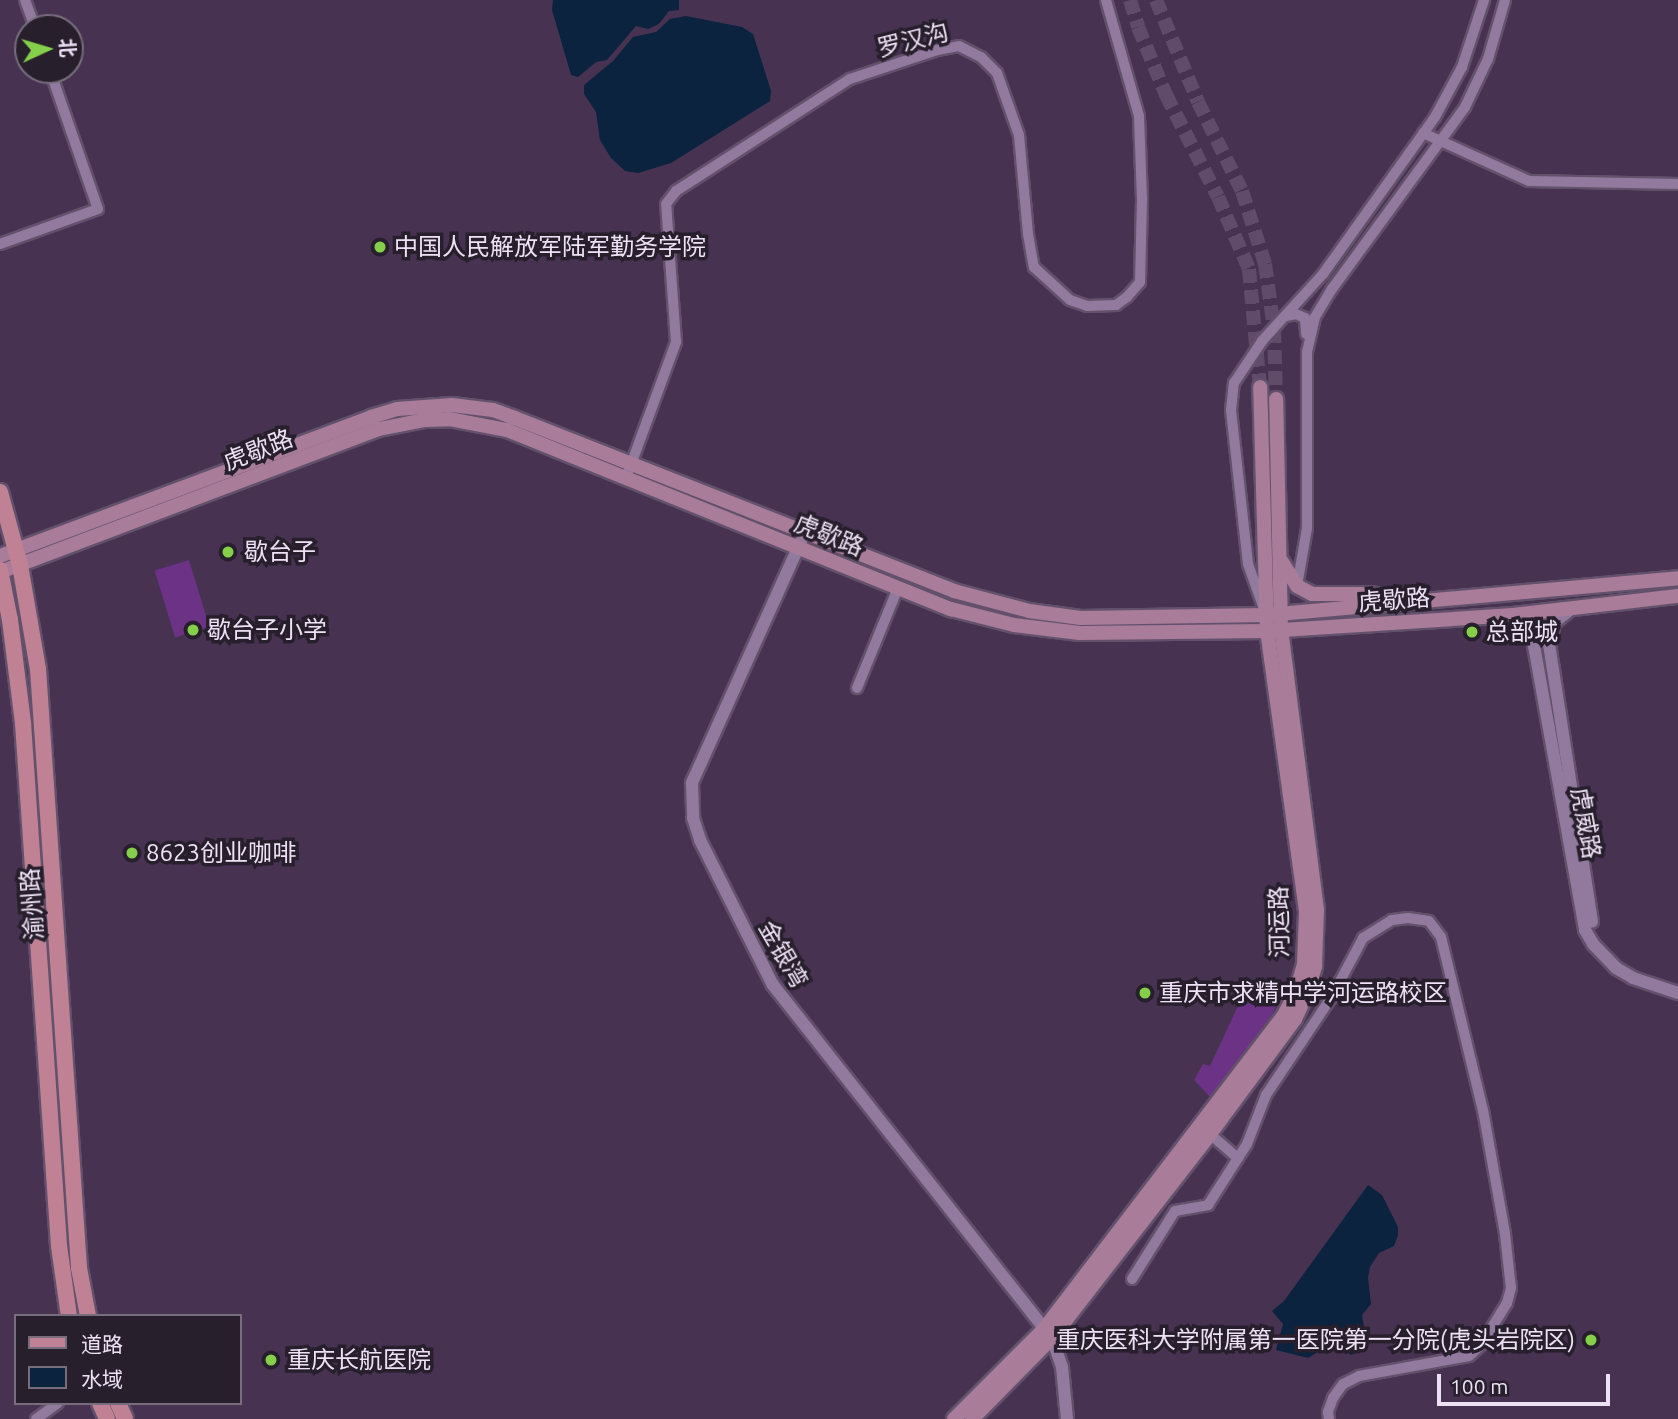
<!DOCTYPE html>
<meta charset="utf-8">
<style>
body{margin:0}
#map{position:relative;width:1678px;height:1419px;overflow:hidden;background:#473252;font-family:Ubuntu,"Noto Sans SC",sans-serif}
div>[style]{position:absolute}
.green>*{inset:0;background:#6b3286;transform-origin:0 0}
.water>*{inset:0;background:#0b233e}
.secondary-tunnel>*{height:14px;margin-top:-7px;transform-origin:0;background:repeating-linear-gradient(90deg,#604c6a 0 14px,transparent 0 21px)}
.roads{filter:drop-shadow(2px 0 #63516c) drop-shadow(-2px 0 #63516c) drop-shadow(0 2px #63516c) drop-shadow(0 -2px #63516c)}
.minor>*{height:10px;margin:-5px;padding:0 5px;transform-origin:5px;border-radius:5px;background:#927a9f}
.tertiary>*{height:12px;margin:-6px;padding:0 6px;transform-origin:6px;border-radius:6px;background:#927a9f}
.secondary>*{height:14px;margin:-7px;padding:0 7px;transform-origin:7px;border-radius:7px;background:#a97d9a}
.primary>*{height:16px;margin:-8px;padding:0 8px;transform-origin:8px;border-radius:8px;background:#c08195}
.dots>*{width:19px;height:19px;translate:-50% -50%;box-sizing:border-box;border:4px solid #281f2d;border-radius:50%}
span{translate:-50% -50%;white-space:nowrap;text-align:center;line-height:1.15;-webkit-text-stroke:7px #281f2d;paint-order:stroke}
.street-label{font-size:24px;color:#ede1f5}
.poi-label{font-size:24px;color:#ede1f5}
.left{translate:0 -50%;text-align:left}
.right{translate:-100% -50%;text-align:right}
.legend{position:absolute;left:14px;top:1314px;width:228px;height:91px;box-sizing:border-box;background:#281f2d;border:2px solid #776d7d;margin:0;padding:9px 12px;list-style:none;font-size:21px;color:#ede1f5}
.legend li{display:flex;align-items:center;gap:14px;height:35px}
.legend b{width:35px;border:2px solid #776d7d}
.north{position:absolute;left:14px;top:14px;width:70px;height:70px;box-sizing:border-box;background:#281f2d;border:2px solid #776d7d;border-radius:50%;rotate:86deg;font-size:19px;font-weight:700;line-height:28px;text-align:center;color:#ede1f5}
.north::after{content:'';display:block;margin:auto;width:24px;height:32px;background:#86cf4b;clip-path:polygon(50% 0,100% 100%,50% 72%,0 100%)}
.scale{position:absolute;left:1437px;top:1374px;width:173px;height:32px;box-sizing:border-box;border:4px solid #ede1f5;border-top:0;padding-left:9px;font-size:21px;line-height:24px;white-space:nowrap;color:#ede1f5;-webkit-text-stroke:5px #281f2d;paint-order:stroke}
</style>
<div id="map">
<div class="green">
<div style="left:189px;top:560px;width:70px;height:36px;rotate:73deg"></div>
<div style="clip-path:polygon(1285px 987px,1273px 1013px,1211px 1098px,1194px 1080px,1203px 1064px,1210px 1066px,1237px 1008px)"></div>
</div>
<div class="water">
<div style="clip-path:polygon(553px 0,679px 0,679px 10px,669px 11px,659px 24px,648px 29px,636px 26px,607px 60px,596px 62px,578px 77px,571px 75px,552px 10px)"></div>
<div style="clip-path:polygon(686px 16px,742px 27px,753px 34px,771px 91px,770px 101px,671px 163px,638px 173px,625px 171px,611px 158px,600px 140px,596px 112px,584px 94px,584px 85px,613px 61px,633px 37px,656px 32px,670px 19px)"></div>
<div style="clip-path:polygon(1368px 1185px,1382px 1195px,1398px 1227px,1398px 1235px,1394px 1246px,1379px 1253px,1370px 1267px,1368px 1278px,1371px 1304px,1362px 1315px,1366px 1339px,1359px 1351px,1351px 1355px,1339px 1346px,1328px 1346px,1308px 1358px,1276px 1350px,1283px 1324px,1272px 1311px,1284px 1301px)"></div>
</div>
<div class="secondary-tunnel">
<div style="left:1130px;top:0;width:28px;rotate:73deg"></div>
<div style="left:1138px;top:27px;width:74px;rotate:67.6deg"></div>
<div style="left:1166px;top:95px;width:114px;rotate:63deg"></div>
<div style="left:1218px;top:197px;width:78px;rotate:66.7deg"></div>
<div style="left:1249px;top:269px;width:119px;rotate:84.7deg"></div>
<div style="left:1156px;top:0;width:110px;rotate:67.6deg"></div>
<div style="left:1198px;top:102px;width:99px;rotate:63.7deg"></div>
<div style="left:1242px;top:191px;width:77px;rotate:72.5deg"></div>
<div style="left:1265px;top:264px;width:66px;rotate:82.1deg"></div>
<div style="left:1274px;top:329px;width:70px;rotate:88.4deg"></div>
</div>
<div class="roads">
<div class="minor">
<div style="left:25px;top:0;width:30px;rotate:70deg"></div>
<div style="left:1423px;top:133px;width:116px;rotate:24.4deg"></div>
<div style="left:1529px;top:181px;width:149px;rotate:1.2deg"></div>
<div style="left:0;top:244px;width:104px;rotate:-19.7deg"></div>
<div style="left:98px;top:209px;width:147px;rotate:-109.1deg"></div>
<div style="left:1286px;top:316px;width:10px;rotate:-11deg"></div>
<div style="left:1296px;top:314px;width:10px;rotate:24deg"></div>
<div style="left:1305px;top:318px;width:16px;rotate:86deg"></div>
<div style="left:626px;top:478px;width:145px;rotate:-69.8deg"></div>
<div style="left:676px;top:342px;width:138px;rotate:-94.1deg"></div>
<div style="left:666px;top:204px;width:16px;rotate:-52deg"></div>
<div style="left:676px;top:191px;width:207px;rotate:-32.8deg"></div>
<div style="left:850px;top:79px;width:92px;rotate:-18.4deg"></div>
<div style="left:937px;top:50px;width:22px;rotate:-10deg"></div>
<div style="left:959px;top:46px;width:25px;rotate:27deg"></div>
<div style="left:981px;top:57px;width:23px;rotate:45deg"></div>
<div style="left:997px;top:73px;width:66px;rotate:70.5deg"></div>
<div style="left:1019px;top:135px;width:99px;rotate:84.8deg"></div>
<div style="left:1028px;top:234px;width:34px;rotate:80deg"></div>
<div style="left:1034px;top:267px;width:49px;rotate:42.5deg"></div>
<div style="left:1070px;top:300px;width:18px;rotate:19deg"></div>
<div style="left:1087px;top:306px;width:29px;rotate:-2deg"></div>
<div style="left:1116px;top:305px;width:14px;rotate:-36deg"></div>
<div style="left:1127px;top:297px;width:20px;rotate:-49deg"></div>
<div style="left:1140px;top:282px;width:83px;rotate:-88.6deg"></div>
<div style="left:1142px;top:199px;width:83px;rotate:-92.1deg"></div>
<div style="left:1139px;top:116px;width:121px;rotate:-105.9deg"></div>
<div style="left:1297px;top:586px;width:59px;rotate:-80.2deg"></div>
<div style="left:1307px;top:528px;width:176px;rotate:-90deg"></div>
<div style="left:1307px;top:352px;width:36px;rotate:-77deg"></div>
<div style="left:1315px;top:317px;width:33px;rotate:-59deg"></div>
<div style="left:1332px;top:289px;width:225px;rotate:-53.8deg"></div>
<div style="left:1465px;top:107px;width:53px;rotate:-64.4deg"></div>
<div style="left:1488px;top:59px;width:61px;rotate:-73.9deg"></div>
<div style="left:1263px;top:606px;width:45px;rotate:-109.7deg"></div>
<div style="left:1248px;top:564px;width:155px;rotate:-96.3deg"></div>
<div style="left:1231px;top:410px;width:27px;rotate:-84deg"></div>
<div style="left:1234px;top:383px;width:50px;rotate:-56.3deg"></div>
<div style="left:1262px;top:341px;width:91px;rotate:-47.7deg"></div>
<div style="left:1323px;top:274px;width:193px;rotate:-54.5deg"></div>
<div style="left:1435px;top:117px;width:57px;rotate:-61.6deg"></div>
<div style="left:1462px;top:67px;width:71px;rotate:-71.8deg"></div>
<div style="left:857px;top:688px;width:108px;rotate:-67.7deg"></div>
<div style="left:1210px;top:1134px;width:37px;rotate:41deg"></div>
<div style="left:1132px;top:1279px;width:80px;rotate:-57.7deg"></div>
<div style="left:1175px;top:1211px;width:34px;rotate:-10deg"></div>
<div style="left:1208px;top:1205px;width:72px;rotate:-57.4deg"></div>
<div style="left:1247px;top:1144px;width:53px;rotate:-68.8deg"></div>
<div style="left:1266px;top:1095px;width:117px;rotate:-56.2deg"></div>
<div style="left:1331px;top:998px;width:68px;rotate:-61.9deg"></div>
<div style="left:1363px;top:938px;width:34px;rotate:-32deg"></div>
<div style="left:1392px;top:920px;width:16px;rotate:-7deg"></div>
<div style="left:1408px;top:918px;width:21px;rotate:8deg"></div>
<div style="left:1429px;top:921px;width:20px;rotate:53deg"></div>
<div style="left:1441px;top:937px;width:178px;rotate:76.4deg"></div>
<div style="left:1483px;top:1110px;width:126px;rotate:79.9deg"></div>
<div style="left:1505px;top:1234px;width:54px;rotate:83.7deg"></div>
<div style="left:1511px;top:1288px;width:16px;rotate:105deg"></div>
<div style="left:1507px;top:1303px;width:49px;rotate:121.8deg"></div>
<div style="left:1481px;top:1345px;width:16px;rotate:137deg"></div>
<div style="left:1469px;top:1356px;width:112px;rotate:169.7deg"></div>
<div style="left:1359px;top:1376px;width:18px;rotate:153deg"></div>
<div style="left:1343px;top:1384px;width:17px;rotate:126deg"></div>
<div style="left:1333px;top:1398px;width:15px;rotate:110deg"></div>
<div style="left:1328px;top:1412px;width:7px;rotate:82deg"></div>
<div style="left:36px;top:1419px;width:27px;rotate:-36deg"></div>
</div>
<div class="tertiary">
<div style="left:802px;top:539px;width:268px;rotate:114.3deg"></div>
<div style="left:692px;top:783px;width:35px;rotate:88deg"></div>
<div style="left:693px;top:818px;width:23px;rotate:72deg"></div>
<div style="left:700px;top:840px;width:162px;rotate:63.3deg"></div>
<div style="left:773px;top:985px;width:450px;rotate:51.7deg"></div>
<div style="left:1052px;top:1338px;width:31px;rotate:71deg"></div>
<div style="left:1062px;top:1367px;width:52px;rotate:84.5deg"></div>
<div style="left:1571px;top:609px;width:22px;rotate:141deg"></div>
<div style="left:1554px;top:623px;width:22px;rotate:103deg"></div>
<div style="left:1549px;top:644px;width:281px;rotate:81.2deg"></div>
<div style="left:1513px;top:615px;width:10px;rotate:37deg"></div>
<div style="left:1521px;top:621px;width:22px;rotate:58deg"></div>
<div style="left:1533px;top:640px;width:295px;rotate:79.8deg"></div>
<div style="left:1585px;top:930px;width:16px;rotate:60deg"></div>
<div style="left:1593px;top:944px;width:33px;rotate:46deg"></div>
<div style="left:1616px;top:968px;width:20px;rotate:30deg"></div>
<div style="left:1633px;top:978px;width:47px;rotate:18.4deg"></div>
</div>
<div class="secondary">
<div style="left:0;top:556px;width:396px;rotate:-20.5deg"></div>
<div style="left:371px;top:417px;width:27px;rotate:-17deg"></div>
<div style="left:397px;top:409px;width:55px;rotate:-4.2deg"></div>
<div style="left:452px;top:405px;width:41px;rotate:7deg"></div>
<div style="left:493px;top:410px;width:23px;rotate:20deg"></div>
<div style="left:515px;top:418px;width:472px;rotate:21.5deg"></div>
<div style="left:954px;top:591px;width:78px;rotate:14.9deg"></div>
<div style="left:1029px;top:611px;width:52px;rotate:7.7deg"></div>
<div style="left:1081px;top:618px;width:186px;rotate:-0.9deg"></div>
<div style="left:1267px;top:615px;width:413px;rotate:-5.1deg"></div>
<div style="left:1282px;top:562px;width:28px;rotate:58deg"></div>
<div style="left:1297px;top:586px;width:17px;rotate:28deg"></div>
<div style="left:1312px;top:594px;width:57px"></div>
<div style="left:1369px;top:594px;width:34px;rotate:8deg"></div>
<div style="left:0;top:572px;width:405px;rotate:-20.7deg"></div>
<div style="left:379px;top:429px;width:47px;rotate:-11.1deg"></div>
<div style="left:425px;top:420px;width:24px;rotate:-2deg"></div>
<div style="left:449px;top:419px;width:59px;rotate:10.7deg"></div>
<div style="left:507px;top:430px;width:479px;rotate:22deg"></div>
<div style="left:951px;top:609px;width:65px;rotate:14.3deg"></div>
<div style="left:1014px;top:625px;width:66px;rotate:6.9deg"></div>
<div style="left:1080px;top:633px;width:187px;rotate:-0.6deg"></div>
<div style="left:1267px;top:631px;width:247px;rotate:-3.7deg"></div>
<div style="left:1513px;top:615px;width:166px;rotate:-6.6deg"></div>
<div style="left:954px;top:1419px;width:127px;rotate:-45deg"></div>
<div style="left:1044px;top:1329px;width:395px;rotate:-52.6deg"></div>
<div style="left:1284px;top:1015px;width:26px;rotate:-62deg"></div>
<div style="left:1296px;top:992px;width:29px;rotate:-74deg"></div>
<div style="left:1304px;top:964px;width:53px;rotate:-87.8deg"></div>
<div style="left:1306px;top:911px;width:283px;rotate:-97.9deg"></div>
<div style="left:1267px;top:631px;width:244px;rotate:-91.6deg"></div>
<div style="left:972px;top:1419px;width:114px;rotate:-45.4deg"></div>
<div style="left:1052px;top:1338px;width:258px;rotate:-52.2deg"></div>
<div style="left:1210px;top:1134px;width:143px;rotate:-53.5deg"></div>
<div style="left:1295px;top:1019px;width:29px;rotate:-65deg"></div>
<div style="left:1307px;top:993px;width:28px;rotate:-73deg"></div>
<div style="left:1315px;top:966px;width:56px;rotate:-88deg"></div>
<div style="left:1317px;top:910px;width:282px;rotate:-97.3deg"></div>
<div style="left:1281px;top:630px;width:231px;rotate:-91.2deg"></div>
</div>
<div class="primary">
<div style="left:0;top:492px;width:76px;rotate:74.7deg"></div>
<div style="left:20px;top:565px;width:106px;rotate:80.2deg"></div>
<div style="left:38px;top:669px;width:600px;rotate:86.08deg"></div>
<div style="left:79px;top:1268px;width:49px;rotate:79.4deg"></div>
<div style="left:0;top:570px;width:51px;rotate:78.7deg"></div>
<div style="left:10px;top:620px;width:104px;rotate:82.8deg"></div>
<div style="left:23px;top:723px;width:524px;rotate:86.06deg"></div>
<div style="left:59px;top:1246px;width:71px;rotate:81.9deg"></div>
<div style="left:100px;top:1403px;width:17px;rotate:66deg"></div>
<div style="left:118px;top:1403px;width:17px;rotate:66deg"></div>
</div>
</div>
<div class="dots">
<div style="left:380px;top:247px;background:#86cf4b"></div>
<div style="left:228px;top:552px;background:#86cf4b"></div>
<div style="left:193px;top:630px;background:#86cf4b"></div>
<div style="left:1472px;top:632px;background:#86cf4b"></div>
<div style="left:132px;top:853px;background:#86cf4b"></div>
<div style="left:1145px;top:993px;background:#86cf4b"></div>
<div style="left:1591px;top:1340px;background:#86cf4b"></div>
<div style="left:271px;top:1360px;background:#86cf4b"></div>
</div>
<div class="street-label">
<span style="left:913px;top:40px;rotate:-14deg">罗汉沟</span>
<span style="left:258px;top:450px;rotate:-21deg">虎歇路</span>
<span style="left:829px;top:535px;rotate:22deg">虎歇路</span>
<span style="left:1394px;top:600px;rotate:-4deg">虎歇路</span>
<span style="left:1586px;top:823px;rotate:80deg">虎威路</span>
<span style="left:32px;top:904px;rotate:-94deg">渝州路</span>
<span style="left:1279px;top:922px;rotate:-91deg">河运路</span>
<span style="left:783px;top:954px;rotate:60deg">金银湾</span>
</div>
<div class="poi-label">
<span class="left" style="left:394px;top:247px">中国人民解放军陆军勤务学院</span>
<span class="left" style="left:244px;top:552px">歇台子</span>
<span class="left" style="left:207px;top:630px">歇台子小学</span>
<span class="left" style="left:1486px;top:632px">总部城</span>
<span class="left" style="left:146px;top:853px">8623创业咖啡</span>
<span class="left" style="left:1159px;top:993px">重庆市求精中学河运路校区</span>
<span class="right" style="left:1575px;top:1340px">重庆医科大学附属第一医院第一分院(虎头岩院区)</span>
<span class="left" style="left:287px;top:1360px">重庆长航医院</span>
</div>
<ul class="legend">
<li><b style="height:9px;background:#c08195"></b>道路</li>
<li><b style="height:19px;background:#0b233e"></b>水域</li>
</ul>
<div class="north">北</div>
<div class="scale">100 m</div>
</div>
